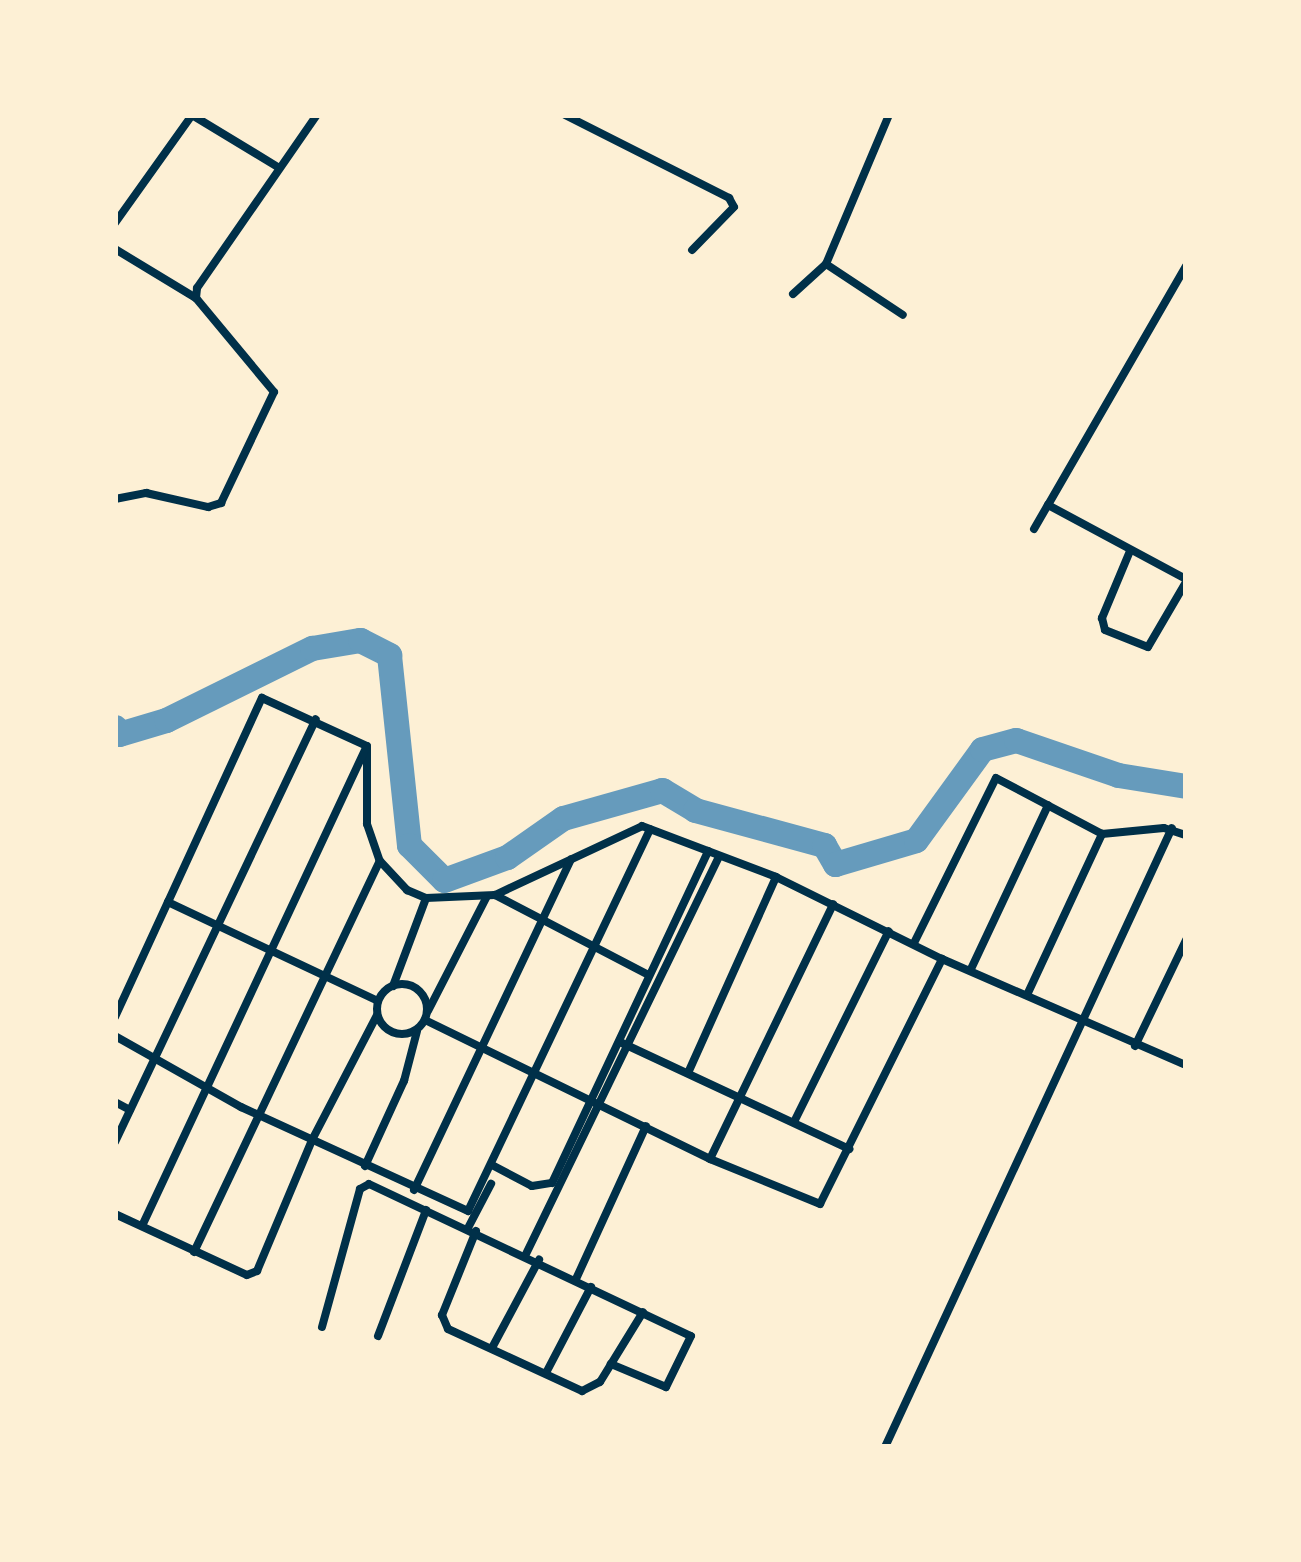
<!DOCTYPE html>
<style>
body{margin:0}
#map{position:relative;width:1301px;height:1562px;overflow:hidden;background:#fdf0d5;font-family:Mulish,sans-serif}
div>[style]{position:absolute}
.river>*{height:25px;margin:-12.5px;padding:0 12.5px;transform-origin:12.5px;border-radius:12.5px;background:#669bbc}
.minor>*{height:8px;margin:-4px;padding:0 4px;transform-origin:4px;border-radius:4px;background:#003049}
.minor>.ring{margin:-4px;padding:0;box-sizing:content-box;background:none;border:8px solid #003049;border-radius:50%}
span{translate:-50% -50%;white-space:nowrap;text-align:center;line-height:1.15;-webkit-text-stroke:9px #fdf0d5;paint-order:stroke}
.frame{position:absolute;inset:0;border:118px solid #fdf0d5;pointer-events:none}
</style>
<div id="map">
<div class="river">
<div style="left:115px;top:727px;width:8px;rotate:60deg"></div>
<div style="left:119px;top:734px;width:49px;rotate:-16.6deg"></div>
<div style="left:166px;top:720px;width:163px;rotate:-26.3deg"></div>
<div style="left:312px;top:648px;width:49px;rotate:-9.5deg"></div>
<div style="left:360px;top:640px;width:33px;rotate:27deg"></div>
<div style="left:389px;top:655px;width:191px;rotate:84deg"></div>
<div style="left:409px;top:845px;width:49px;rotate:45deg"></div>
<div style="left:444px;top:880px;width:67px;rotate:-20.1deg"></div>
<div style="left:507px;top:857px;width:68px;rotate:-34.9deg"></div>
<div style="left:563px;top:818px;width:103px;rotate:-15.8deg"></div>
<div style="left:662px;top:790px;width:39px;rotate:31deg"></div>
<div style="left:695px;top:810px;width:134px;rotate:15.2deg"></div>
<div style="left:824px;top:845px;width:22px;rotate:60deg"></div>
<div style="left:835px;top:864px;width:84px;rotate:-16.5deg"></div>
<div style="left:916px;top:840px;width:112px;rotate:-54deg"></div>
<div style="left:982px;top:749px;width:35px;rotate:-15deg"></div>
<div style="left:1016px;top:740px;width:108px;rotate:18.9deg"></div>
<div style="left:1118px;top:775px;width:69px;rotate:9.2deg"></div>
</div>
<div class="minor">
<div style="left:192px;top:115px;width:100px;rotate:31.2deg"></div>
<div style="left:565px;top:115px;width:184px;rotate:26.8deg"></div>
<div style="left:729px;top:198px;width:10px;rotate:61deg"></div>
<div style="left:734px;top:207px;width:60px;rotate:134.3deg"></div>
<div style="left:115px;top:223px;width:133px;rotate:-54.5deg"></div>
<div style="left:115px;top:249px;width:95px;rotate:31.2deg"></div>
<div style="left:826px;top:264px;width:92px;rotate:33.5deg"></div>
<div style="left:793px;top:294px;width:45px;rotate:-42.3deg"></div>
<div style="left:826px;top:264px;width:162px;rotate:-67.1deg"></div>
<div style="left:115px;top:499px;width:32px;rotate:-11deg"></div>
<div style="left:146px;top:493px;width:64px;rotate:12.7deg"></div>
<div style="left:208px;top:507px;width:14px;rotate:-17deg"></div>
<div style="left:221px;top:503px;width:123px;rotate:-64.5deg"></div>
<div style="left:274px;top:392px;width:122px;rotate:-129.7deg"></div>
<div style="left:196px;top:298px;width:10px;rotate:-84deg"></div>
<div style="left:197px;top:288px;width:211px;rotate:-55.3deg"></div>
<div style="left:1048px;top:505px;width:276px;rotate:-60deg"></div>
<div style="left:1034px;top:529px;width:28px;rotate:-60deg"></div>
<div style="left:1048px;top:505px;width:157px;rotate:28.2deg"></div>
<div style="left:1130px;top:551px;width:73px;rotate:112.7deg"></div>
<div style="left:1102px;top:618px;width:12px;rotate:76deg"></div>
<div style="left:1105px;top:630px;width:46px;rotate:21.6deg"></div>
<div style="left:1148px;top:647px;width:75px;rotate:-59.7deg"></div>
<div style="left:495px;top:895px;width:171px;rotate:27.5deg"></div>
<div style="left:914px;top:943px;width:184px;rotate:-63.6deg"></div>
<div style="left:996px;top:778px;width:120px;rotate:27.8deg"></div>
<div style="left:1102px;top:834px;width:62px;rotate:-5.5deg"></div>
<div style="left:1164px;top:828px;width:23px;rotate:18deg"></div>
<div style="left:971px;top:969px;width:181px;rotate:-64.8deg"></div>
<div class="ring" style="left:377px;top:984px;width:42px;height:42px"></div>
<div style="left:393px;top:986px;width:94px;rotate:-69.4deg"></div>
<div style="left:1027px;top:995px;width:178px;rotate:-65deg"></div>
<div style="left:378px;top:1001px;width:232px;rotate:-154.8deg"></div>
<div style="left:168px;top:902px;width:225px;rotate:-65.3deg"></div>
<div style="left:262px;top:698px;width:115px;rotate:24.6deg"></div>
<div style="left:367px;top:746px;width:78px;rotate:90deg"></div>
<div style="left:367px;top:824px;width:39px;rotate:71deg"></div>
<div style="left:380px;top:861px;width:40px;rotate:47deg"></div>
<div style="left:407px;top:890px;width:21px;rotate:23deg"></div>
<div style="left:426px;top:898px;width:69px;rotate:-2.5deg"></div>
<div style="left:495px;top:895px;width:162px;rotate:-25.1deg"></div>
<div style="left:642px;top:826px;width:143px;rotate:20.8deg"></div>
<div style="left:776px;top:877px;width:185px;rotate:26.3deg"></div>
<div style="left:942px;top:959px;width:266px;rotate:23.5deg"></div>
<div style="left:428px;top:1011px;width:129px;rotate:-62.8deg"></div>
<div style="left:115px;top:1017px;width:127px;rotate:-65.3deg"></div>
<div style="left:425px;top:1020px;width:317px;rotate:26deg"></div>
<div style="left:710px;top:1159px;width:119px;rotate:22.2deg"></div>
<div style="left:820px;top:1204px;width:274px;rotate:-63.5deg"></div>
<div style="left:115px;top:1036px;width:145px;rotate:29.4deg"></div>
<div style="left:241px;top:1107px;width:250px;rotate:24.6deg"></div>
<div style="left:468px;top:1211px;width:423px;rotate:-64.5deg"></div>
<div style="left:622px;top:1043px;width:251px;rotate:25deg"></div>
<div style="left:1135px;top:1046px;width:118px;rotate:-64.3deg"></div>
<div style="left:688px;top:1073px;width:215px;rotate:-65.8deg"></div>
<div style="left:115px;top:1102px;width:17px;rotate:28deg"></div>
<div style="left:794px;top:1122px;width:213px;rotate:-63.6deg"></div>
<div style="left:115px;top:1142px;width:468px;rotate:-64.6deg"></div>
<div style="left:710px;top:1159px;width:283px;rotate:-64.2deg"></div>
<div style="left:492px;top:1165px;width:45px;rotate:27.7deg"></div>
<div style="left:532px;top:1186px;width:20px;rotate:-9deg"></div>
<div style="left:552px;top:1183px;width:367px;rotate:-64.8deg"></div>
<div style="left:365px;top:1166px;width:94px;rotate:-65.4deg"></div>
<div style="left:404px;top:1081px;width:52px;rotate:-75.4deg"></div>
<div style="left:414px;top:1190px;width:366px;rotate:-64.6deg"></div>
<div style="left:115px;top:1214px;width:145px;rotate:24.8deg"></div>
<div style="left:247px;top:1275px;width:11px;rotate:-22deg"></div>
<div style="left:257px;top:1271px;width:142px;rotate:-67.2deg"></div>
<div style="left:312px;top:1140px;width:141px;rotate:-62.5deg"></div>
<div style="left:142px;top:1226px;width:526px;rotate:-64.9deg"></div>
<div style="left:468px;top:1228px;width:50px;rotate:-62.4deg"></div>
<div style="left:476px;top:1231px;width:91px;rotate:112deg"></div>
<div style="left:442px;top:1315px;width:15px;rotate:67deg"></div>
<div style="left:448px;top:1329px;width:148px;rotate:24.8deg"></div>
<div style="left:582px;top:1391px;width:20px;rotate:-27deg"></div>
<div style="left:600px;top:1382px;width:82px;rotate:-58.4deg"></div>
<div style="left:194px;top:1252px;width:433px;rotate:-64.6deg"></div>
<div style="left:526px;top:1254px;width:442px;rotate:-64.1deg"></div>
<div style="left:576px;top:1279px;width:168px;rotate:-65.4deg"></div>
<div style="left:322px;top:1327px;width:143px;rotate:-74.6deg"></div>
<div style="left:360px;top:1189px;width:10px;rotate:-29deg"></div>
<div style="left:369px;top:1184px;width:356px;rotate:25.3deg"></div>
<div style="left:691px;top:1336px;width:57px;rotate:116.1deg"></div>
<div style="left:666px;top:1387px;width:60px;rotate:-157.3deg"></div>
<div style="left:378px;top:1336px;width:135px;rotate:-69.1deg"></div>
<div style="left:493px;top:1346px;width:98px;rotate:-61.9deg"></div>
<div style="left:547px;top:1371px;width:95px;rotate:-62.4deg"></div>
<div style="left:885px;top:1447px;width:682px;rotate:-65.13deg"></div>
</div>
<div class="frame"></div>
</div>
